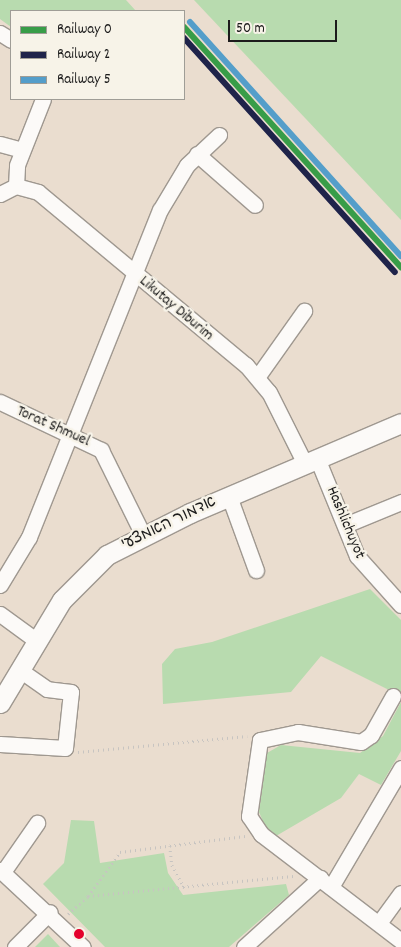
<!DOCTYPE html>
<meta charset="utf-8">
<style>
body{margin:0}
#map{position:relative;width:401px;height:947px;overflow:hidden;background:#eaddcf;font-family:Dekko,"Playpen Sans Hebrew",sans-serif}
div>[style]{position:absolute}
.green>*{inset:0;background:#b8dbaf}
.path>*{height:2.5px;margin-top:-1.25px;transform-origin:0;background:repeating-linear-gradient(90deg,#c7c4c1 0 1px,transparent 0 5px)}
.roads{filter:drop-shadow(1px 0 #9f9890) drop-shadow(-1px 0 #9f9890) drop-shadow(0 1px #9f9890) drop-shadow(0 -1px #9f9890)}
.minor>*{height:15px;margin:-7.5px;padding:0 7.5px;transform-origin:7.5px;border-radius:7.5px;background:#fcfaf8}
.major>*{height:19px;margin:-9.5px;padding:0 9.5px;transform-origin:9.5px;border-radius:9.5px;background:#fcfaf8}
.rail-1>*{height:6px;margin:-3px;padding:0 3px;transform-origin:3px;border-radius:3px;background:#389d48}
.rail-2>*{height:6px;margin:-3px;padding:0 3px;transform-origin:3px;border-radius:3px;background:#1f234a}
.rail-3>*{height:6px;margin:-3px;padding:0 3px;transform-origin:3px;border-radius:3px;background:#549eca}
.dots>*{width:14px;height:14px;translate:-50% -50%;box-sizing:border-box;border:2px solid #f7f3e8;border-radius:50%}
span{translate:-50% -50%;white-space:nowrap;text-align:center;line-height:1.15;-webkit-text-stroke:5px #f7f3e8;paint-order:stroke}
.street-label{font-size:16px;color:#1c1c1c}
.legend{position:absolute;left:10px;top:10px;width:175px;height:90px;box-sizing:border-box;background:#f7f3e8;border:1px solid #9f9d96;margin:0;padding:6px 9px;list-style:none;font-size:15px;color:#1c1c1c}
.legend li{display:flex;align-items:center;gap:10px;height:25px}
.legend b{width:25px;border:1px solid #9f9d96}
.scale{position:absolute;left:228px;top:20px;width:109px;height:22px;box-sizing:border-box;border:2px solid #1c1c1c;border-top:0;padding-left:6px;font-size:15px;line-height:18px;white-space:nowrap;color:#1c1c1c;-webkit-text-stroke:4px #f7f3e8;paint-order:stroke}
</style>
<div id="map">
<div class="green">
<div style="clip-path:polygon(0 0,126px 0,136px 11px,11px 11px,11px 27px,0 19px)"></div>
<div style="clip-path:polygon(194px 0,401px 0,401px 220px)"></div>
<div style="clip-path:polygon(370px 589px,401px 620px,401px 696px,321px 656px,291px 692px,163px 704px,162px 664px,175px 649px,212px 642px)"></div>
<div style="clip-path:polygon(401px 702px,401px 751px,381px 785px,359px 774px,341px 798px,276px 836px,265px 826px,259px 812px,267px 753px,281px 745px,360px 753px,383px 736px)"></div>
<div style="clip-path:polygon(71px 820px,94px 821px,100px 863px,164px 853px,168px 873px,183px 895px,286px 884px,289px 895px,229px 947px,105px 947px,43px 884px,64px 863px)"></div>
<div style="clip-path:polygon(48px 934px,60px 947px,35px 947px)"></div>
</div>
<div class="path">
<div style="left:78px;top:752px;width:170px;rotate:-5.4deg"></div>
<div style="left:170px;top:846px;width:19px;rotate:84deg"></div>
<div style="left:172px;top:865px;width:26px;rotate:61deg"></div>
<div style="left:88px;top:896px;width:206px;rotate:-5.6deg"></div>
<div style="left:68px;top:914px;width:27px;rotate:-42deg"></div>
<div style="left:88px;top:896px;width:54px;rotate:-54deg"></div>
<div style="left:120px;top:852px;width:126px;rotate:-7.3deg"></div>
</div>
<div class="roads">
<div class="minor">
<div style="left:0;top:33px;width:13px;rotate:32deg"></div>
<div style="left:0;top:144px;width:23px;rotate:15deg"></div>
<div style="left:197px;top:154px;width:77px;rotate:41.3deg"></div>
<div style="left:16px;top:186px;width:21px;rotate:-87deg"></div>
<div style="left:17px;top:165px;width:71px;rotate:-68.5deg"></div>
<div style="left:0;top:194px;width:18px;rotate:-27deg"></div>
<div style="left:16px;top:186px;width:23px;rotate:15deg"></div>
<div style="left:38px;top:192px;width:271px;rotate:39.8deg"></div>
<div style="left:246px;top:365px;width:35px;rotate:50deg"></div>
<div style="left:269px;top:392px;width:78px;rotate:63.4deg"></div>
<div style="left:258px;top:376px;width:80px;rotate:-54.7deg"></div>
<div style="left:0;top:402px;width:112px;rotate:25.4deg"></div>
<div style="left:101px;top:450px;width:95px;rotate:63.7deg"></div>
<div style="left:317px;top:458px;width:106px;rotate:67.8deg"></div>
<div style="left:357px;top:556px;width:66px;rotate:48.1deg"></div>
<div style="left:229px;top:496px;width:79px;rotate:70deg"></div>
<div style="left:345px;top:525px;width:61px;rotate:-22.3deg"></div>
<div style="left:0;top:585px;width:56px;rotate:-58.9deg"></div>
<div style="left:29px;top:537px;width:352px;rotate:-68.2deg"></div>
<div style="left:160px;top:210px;width:52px;rotate:-59deg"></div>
<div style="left:187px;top:165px;width:44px;rotate:-43.2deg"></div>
<div style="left:0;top:614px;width:46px;rotate:36.1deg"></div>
<div style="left:393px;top:696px;width:45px;rotate:119.4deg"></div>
<div style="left:371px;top:735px;width:12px;rotate:145deg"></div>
<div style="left:361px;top:742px;width:64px;rotate:-171deg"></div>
<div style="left:298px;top:732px;width:39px;rotate:168deg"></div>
<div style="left:260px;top:740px;width:77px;rotate:98.2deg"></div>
<div style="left:249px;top:816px;width:22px;rotate:56deg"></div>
<div style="left:261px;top:834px;width:176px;rotate:37.4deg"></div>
<div style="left:0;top:744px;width:65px;rotate:3.5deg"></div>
<div style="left:65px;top:748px;width:56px;rotate:-83.9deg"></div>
<div style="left:71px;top:692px;width:24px;rotate:-173deg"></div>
<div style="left:47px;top:689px;width:33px;rotate:-145deg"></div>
<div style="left:0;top:870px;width:113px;rotate:42.9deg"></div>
<div style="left:3px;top:872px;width:60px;rotate:-55.2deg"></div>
<div style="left:331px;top:887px;width:138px;rotate:-59.5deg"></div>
<div style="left:379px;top:923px;width:37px;rotate:-54deg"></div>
<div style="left:15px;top:947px;width:49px;rotate:-45deg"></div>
<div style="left:244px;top:947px;width:103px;rotate:-42.2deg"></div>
</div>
<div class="major">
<div style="left:0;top:703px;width:120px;rotate:-59deg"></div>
<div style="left:62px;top:600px;width:64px;rotate:-45deg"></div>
<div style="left:107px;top:555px;width:93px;rotate:-26.8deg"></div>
<div style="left:190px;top:513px;width:229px;rotate:-23.1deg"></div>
</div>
</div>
<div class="rail-1">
<div style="left:184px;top:27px;width:324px;rotate:47.9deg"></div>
</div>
<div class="rail-2">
<div style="left:184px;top:38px;width:315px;rotate:48deg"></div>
</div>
<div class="rail-3">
<div style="left:190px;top:22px;width:315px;rotate:48deg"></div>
</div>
<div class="dots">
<div style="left:79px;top:934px;background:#e4002b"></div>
</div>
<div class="street-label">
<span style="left:176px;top:309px;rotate:40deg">Likutay Diburim</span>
<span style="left:53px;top:427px;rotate:24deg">Torat Shmuel</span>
<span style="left:345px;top:523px;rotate:67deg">Hashlichuyot</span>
<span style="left:169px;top:524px;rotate:-26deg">אדמור האמצעי</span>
</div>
<ul class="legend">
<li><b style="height:6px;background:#389d48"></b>Railway 0</li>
<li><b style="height:6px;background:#1f234a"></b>Railway 2</li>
<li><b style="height:6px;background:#549eca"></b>Railway 5</li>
</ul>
<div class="scale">50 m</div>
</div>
